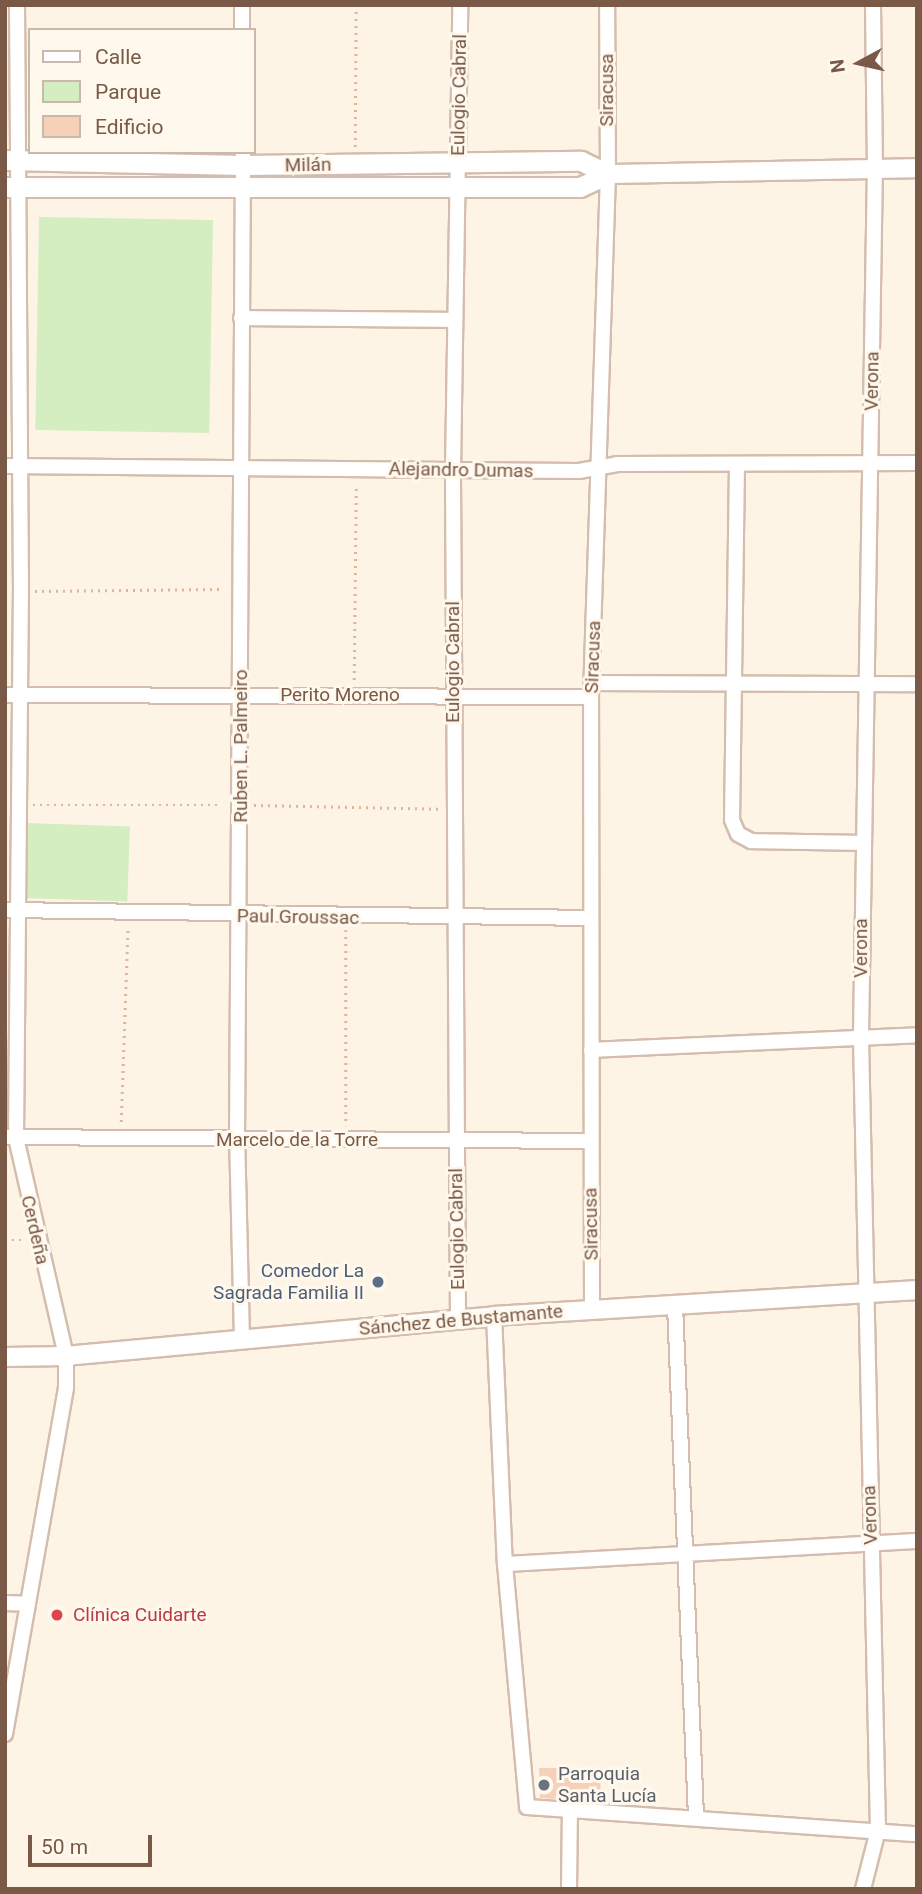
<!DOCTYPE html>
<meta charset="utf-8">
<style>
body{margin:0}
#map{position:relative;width:922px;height:1894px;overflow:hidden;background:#fef4e5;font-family:Roboto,sans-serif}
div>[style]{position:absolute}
.green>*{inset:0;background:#d4eec1;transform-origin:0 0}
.building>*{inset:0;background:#f6d1ba}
.path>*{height:2.5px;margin-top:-1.25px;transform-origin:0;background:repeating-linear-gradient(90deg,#dcb59c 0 2px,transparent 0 7px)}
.roads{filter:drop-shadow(2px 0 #d4bdac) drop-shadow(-2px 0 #d4bdac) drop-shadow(0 2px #d4bdac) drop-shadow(0 -2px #d4bdac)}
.minor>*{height:14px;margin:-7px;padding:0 7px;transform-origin:7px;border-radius:7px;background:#fff}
.tertiary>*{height:18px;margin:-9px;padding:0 9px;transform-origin:9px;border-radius:9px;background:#fff}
.secondary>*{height:19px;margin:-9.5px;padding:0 9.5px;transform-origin:9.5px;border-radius:9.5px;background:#fff}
.dots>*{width:19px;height:19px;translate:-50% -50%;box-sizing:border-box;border:4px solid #fff8ed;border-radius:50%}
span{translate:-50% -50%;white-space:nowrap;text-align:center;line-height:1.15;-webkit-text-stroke:6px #fff8ed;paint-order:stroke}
.street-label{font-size:19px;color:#7a5947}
.service-label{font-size:19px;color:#4e5e75}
.right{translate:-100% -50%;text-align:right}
.health-label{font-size:19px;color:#be3a42}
.left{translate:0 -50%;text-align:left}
.worship-label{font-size:19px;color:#5b616d}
.frame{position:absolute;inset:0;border:7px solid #7a5947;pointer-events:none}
.legend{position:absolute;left:28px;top:28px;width:228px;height:126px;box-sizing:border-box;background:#fff8ed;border:2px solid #cab8ab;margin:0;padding:9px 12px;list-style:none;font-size:21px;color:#7a5947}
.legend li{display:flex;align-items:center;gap:14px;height:35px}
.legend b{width:35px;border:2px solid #cab8ab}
.north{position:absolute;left:824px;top:28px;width:70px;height:70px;-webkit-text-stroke:5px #fff8ed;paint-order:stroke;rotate:262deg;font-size:19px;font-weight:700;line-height:28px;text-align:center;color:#7a5947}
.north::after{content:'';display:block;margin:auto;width:24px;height:32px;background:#7a5947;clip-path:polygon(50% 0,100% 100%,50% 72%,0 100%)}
.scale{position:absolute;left:28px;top:1835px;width:124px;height:32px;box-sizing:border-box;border:4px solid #7a5947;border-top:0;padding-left:9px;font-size:21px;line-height:24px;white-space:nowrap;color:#7a5947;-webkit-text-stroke:5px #fff8ed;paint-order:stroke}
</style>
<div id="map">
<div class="green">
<div style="left:213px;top:220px;width:213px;height:174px;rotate:91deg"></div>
<div style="left:27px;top:823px;width:103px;height:75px;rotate:2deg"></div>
</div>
<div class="building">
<div style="clip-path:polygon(539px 1768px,600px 1768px,601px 1802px,540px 1798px)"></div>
</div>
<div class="path">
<div style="left:355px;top:147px;width:142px;rotate:-89.6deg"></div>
<div style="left:35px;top:591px;width:189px;rotate:-0.6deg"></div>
<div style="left:354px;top:680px;width:196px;rotate:-89.4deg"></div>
<div style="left:33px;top:805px;width:189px"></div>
<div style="left:254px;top:805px;width:185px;rotate:1.2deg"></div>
<div style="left:346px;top:930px;width:196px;rotate:90deg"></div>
<div style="left:121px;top:1122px;width:196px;rotate:-88deg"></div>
<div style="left:5px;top:1240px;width:18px"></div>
</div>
<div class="roads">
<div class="minor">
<div style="left:242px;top:5px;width:25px;rotate:90deg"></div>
<div style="left:241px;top:318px;width:213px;rotate:0.5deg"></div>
<div style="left:737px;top:464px;width:356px;rotate:90.8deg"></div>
<div style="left:732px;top:820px;width:15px;rotate:67deg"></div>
<div style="left:738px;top:834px;width:15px;rotate:28deg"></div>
<div style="left:751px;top:841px;width:110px;rotate:1deg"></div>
<div style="left:5px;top:466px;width:574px;rotate:0.5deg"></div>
<div style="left:579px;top:471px;width:39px;rotate:-10deg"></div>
<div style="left:617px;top:464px;width:300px;rotate:-0.2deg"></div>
<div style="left:592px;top:683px;width:325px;rotate:0.2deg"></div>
<div style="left:5px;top:695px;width:586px;rotate:0.2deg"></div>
<div style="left:5px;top:910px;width:585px;rotate:0.78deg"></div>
<div style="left:591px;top:1050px;width:326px;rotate:-2.6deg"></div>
<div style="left:5px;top:1137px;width:585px;rotate:0.39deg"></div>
<div style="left:675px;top:1305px;width:511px;rotate:87.65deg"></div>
<div style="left:592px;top:1309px;width:612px;rotate:-90.09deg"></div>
<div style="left:591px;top:697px;width:523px;rotate:-88.14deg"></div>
<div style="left:608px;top:174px;width:169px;rotate:-90.3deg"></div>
<div style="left:494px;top:1316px;width:248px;rotate:87.5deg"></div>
<div style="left:505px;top:1564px;width:244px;rotate:84.8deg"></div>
<div style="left:527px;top:1807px;width:391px;rotate:4deg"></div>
<div style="left:458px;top:1319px;width:848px;rotate:-90.34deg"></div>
<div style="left:453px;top:471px;width:466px;rotate:-89.1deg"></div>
<div style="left:242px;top:1339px;width:198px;rotate:-91.4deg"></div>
<div style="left:237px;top:1141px;width:989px;rotate:-89.65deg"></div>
<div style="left:505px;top:1564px;width:413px;rotate:-3.2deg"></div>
<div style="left:5px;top:1603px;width:23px;rotate:2deg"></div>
<div style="left:5px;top:1734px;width:351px;rotate:-80deg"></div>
<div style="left:66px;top:1388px;width:32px;rotate:-90deg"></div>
<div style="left:66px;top:1356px;width:224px;rotate:-102.9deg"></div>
<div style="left:16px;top:1138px;width:547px;rotate:-89.48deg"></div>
<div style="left:21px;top:591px;width:586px;rotate:-90.39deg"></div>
<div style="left:569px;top:1889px;width:79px;rotate:-89.3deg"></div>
<div style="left:863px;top:1889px;width:61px;rotate:-75.7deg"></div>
<div style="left:878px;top:1830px;width:794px;rotate:-91.23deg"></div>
<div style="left:861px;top:1036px;width:868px;rotate:-89.08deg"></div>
<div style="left:875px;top:168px;width:163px;rotate:-90.7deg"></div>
</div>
<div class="tertiary">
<div style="left:608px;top:174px;width:309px;rotate:-1.1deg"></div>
<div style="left:5px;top:1357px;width:61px;rotate:-0.9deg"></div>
<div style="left:66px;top:1356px;width:430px;rotate:-5.3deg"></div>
<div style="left:494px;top:1316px;width:424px;rotate:-3.5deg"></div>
</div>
<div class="secondary">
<div style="left:5px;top:160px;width:238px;rotate:1.2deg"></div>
<div style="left:243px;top:165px;width:338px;rotate:-0.7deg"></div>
<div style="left:581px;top:161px;width:30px;rotate:26deg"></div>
<div style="left:5px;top:187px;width:575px"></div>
<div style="left:580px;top:187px;width:31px;rotate:-25deg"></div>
</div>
</div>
<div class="dots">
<div style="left:378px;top:1282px;background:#5c6f8a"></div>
<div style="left:57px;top:1615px;background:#e0444e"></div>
<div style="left:544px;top:1785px;background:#6b7280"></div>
</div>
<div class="street-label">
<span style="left:607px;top:90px;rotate:-90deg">Siracusa</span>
<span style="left:459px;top:95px;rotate:-89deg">Eulogio Cabral</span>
<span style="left:308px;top:165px;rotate:-1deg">Milán</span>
<span style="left:872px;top:381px;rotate:-89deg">Verona</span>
<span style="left:461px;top:470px;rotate:1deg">Alejandro Dumas</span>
<span style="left:593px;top:657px;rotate:-88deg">Siracusa</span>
<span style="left:453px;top:662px;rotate:-90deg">Eulogio Cabral</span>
<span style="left:340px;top:695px">Perito Moreno</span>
<span style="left:241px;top:746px;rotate:-90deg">Ruben L. Palmeiro</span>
<span style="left:298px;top:917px;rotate:1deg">Paul Groussac</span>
<span style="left:861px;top:948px;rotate:-90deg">Verona</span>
<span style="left:297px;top:1140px">Marcelo de la Torre</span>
<span style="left:591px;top:1224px;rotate:-91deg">Siracusa</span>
<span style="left:457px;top:1229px;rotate:-91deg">Eulogio Cabral</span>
<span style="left:35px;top:1230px;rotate:77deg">Cerdeña</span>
<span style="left:461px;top:1320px;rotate:-5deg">Sánchez de Bustamante</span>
<span style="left:870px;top:1515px;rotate:-92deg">Verona</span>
</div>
<div class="service-label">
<span class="right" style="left:364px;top:1282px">Comedor La<br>Sagrada Familia II</span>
</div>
<div class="health-label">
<span class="left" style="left:73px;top:1615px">Clínica Cuidarte</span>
</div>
<div class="worship-label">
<span class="left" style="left:558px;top:1785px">Parroquia<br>Santa Lucía</span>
</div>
<div class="frame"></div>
<ul class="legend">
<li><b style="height:9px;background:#fff"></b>Calle</li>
<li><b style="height:19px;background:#d4eec1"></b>Parque</li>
<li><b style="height:19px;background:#f6d1ba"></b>Edificio</li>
</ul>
<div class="north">N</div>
<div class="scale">50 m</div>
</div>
